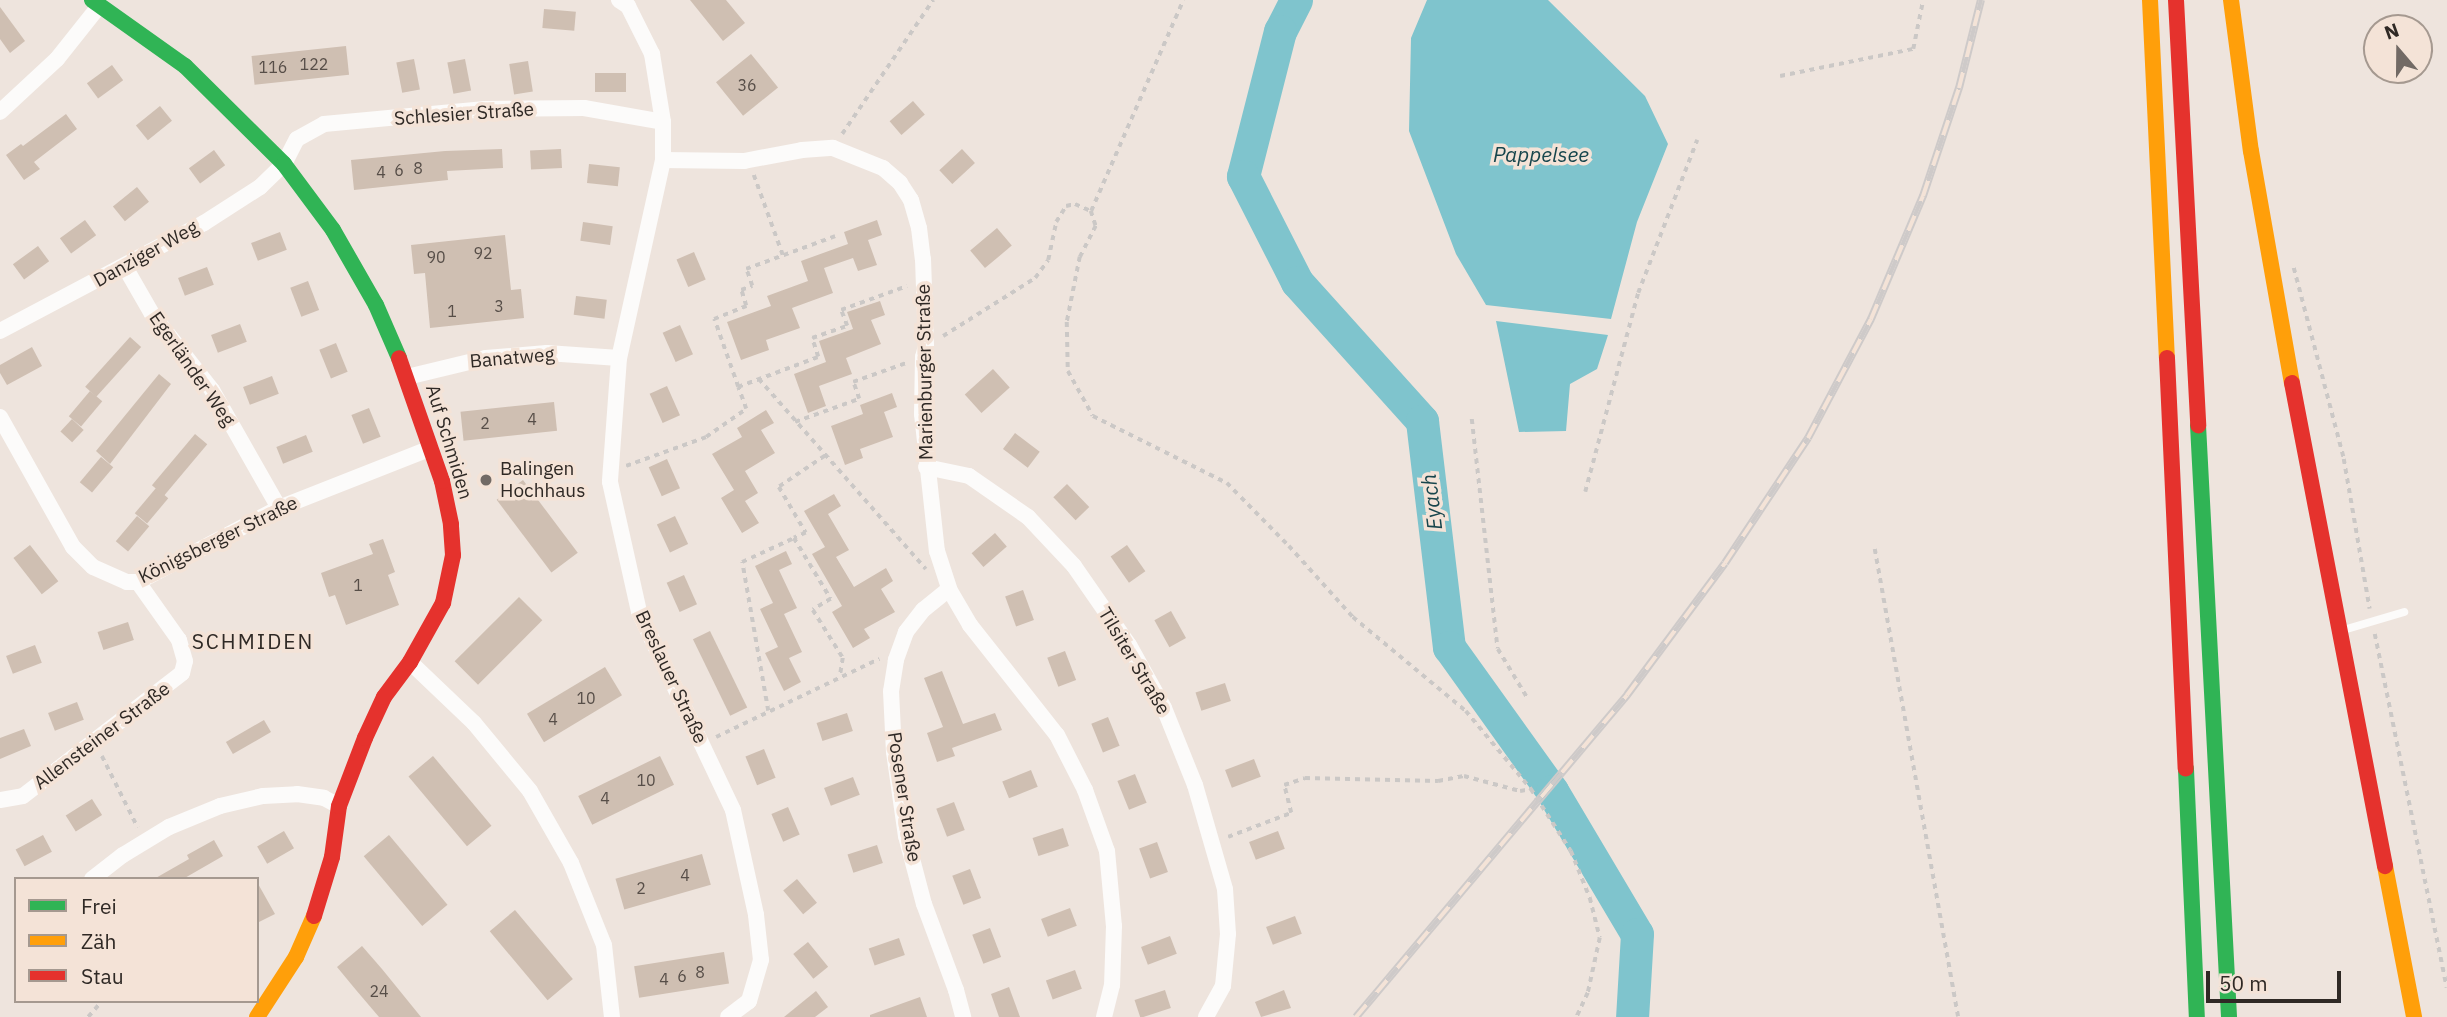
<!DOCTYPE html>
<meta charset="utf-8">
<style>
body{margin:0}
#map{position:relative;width:2447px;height:1017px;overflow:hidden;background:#eee4dd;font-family:"IBM Plex Sans",sans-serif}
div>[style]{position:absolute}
.water>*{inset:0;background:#7fc4cd}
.river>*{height:33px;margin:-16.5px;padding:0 16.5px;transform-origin:16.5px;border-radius:16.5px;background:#7fc4cd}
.building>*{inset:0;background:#cfbfb2;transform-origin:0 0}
.path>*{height:3.5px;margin-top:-1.75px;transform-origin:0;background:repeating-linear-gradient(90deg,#cbc8c6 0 5px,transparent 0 10px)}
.lane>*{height:8px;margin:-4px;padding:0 4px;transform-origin:4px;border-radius:4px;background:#fcfbfa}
.street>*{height:16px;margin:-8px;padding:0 8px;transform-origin:8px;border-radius:8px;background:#fcfbfa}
.fast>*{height:16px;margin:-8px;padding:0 8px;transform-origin:8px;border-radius:8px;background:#30b455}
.slow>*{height:16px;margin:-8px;padding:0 8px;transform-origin:8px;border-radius:8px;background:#ff9f0a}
.jam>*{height:16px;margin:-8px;padding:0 8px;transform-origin:8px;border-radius:8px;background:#e5322d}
.rail>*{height:8px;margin-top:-4px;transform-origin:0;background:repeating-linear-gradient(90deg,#f4e3d7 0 16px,#cecac9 0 32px);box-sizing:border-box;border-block:2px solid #cecac9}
.dots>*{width:19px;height:19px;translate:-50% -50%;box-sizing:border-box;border:4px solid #f4e3d7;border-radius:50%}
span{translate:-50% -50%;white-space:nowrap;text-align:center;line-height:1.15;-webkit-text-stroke:7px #f4e3d7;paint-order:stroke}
.number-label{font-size:16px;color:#574e48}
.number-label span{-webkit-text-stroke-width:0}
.street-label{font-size:19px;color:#2f2925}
.poi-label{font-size:19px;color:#2f2925}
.left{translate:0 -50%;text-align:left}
.water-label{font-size:21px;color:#17454c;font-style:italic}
.neighbourhood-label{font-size:21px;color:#2f2925;letter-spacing:2px}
.legend{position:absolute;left:14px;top:877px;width:245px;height:126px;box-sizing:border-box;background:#f4e3d7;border:2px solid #a59990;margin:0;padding:9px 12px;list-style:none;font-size:21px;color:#2f2925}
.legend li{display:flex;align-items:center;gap:14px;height:35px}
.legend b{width:35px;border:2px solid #a59990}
.north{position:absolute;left:2363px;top:14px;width:70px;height:70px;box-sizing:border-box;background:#f4e3d7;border:2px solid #a59990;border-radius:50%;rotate:340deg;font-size:19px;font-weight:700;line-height:28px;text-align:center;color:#2f2925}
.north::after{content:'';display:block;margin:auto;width:24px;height:32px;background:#726a65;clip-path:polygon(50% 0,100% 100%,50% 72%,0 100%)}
.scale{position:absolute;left:2206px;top:971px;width:135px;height:32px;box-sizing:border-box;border:4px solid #2f2925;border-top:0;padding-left:9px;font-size:21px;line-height:24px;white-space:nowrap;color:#2f2925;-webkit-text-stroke:5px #f4e3d7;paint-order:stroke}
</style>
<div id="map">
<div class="water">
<div style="clip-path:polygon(1427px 0,1548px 0,1645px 96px,1668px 144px,1637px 222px,1611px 319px,1486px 305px,1456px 254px,1409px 131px,1411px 38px)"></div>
<div style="clip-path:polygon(1496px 321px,1608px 335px,1597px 369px,1570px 384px,1566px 431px,1519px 432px)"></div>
</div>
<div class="river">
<div style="left:1296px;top:0;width:35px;rotate:117deg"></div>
<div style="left:1280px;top:31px;width:150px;rotate:104.3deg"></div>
<div style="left:1243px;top:176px;width:119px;rotate:63deg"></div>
<div style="left:1297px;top:282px;width:187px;rotate:48deg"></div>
<div style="left:1422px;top:421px;width:228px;rotate:83.2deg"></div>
<div style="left:1449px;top:647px;width:177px;rotate:54.4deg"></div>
<div style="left:1552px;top:791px;width:166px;rotate:59.3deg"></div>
<div style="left:1637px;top:934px;width:83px;rotate:93.4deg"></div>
</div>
<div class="building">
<div style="clip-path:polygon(690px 0,726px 0,745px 23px,723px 41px)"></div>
<div style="clip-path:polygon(0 7px,25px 41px,10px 53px,0 39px)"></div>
<div style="left:544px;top:9px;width:32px;height:19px;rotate:5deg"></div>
<div style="left:346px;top:46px;width:29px;height:95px;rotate:84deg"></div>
<div style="left:751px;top:54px;width:43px;height:45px;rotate:51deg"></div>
<div style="left:414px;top:59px;width:31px;height:18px;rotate:79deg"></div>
<div style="left:465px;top:59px;width:32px;height:18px;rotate:79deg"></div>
<div style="left:528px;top:61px;width:31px;height:19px;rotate:81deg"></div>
<div style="left:112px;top:65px;width:19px;height:31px;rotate:54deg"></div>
<div style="left:595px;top:73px;width:31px;height:19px"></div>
<div style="left:913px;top:101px;width:18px;height:31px;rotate:49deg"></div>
<div style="left:160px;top:106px;width:19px;height:31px;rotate:51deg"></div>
<div style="clip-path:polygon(66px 114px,77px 129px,34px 162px,40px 169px,24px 180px,6px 155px,21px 144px,23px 146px)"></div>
<div style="clip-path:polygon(502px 149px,503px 168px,447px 171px,448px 180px,354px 190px,351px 160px,445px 151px)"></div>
<div style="left:561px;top:149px;width:19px;height:31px;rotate:87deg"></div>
<div style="left:962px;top:149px;width:19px;height:31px;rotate:47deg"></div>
<div style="left:214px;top:150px;width:19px;height:31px;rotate:54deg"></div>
<div style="left:589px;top:164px;width:31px;height:19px;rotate:6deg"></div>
<div style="left:137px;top:187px;width:19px;height:31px;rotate:51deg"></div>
<div style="left:85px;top:220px;width:19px;height:31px;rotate:54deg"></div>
<div style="clip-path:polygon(877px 220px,882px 235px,868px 240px,877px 265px,858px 271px,853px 258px,824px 268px,833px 293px,792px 308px,800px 328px,766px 340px,769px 350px,741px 360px,727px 322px,771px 306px,767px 296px,808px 281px,801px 261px,848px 244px,844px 232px)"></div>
<div style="left:583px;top:222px;width:30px;height:19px;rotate:8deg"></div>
<div style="left:997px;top:228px;width:23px;height:35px;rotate:50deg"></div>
<div style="left:280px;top:232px;width:19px;height:31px;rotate:69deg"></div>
<div style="clip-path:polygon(505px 235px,511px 290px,521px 289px,524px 318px,430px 328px,425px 273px,414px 274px,411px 245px)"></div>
<div style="left:38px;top:246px;width:19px;height:31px;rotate:54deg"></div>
<div style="left:694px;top:252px;width:30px;height:19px;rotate:67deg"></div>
<div style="left:207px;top:267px;width:19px;height:31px;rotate:69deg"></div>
<div style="left:308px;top:281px;width:31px;height:19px;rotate:69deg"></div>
<div style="left:576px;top:296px;width:31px;height:19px;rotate:7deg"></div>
<div style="clip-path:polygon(880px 301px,885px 315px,871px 320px,881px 344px,846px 358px,852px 374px,819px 386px,826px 406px,808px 413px,794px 374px,826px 362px,819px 341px,853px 329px,847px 312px)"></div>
<div style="left:240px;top:324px;width:19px;height:31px;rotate:69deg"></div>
<div style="left:680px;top:325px;width:32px;height:19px;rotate:66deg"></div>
<div style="left:130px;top:337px;width:15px;height:67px;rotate:42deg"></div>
<div style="left:336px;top:343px;width:31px;height:18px;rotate:68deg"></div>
<div style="clip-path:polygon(32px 347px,42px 366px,7px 385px,0 373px,0 365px)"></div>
<div style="left:993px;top:369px;width:25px;height:38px;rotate:48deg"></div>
<div style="clip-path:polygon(159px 374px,171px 384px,110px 464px,96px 451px)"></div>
<div style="left:272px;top:376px;width:19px;height:31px;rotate:69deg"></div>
<div style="left:667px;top:386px;width:32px;height:19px;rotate:66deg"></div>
<div style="left:90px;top:391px;width:16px;height:33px;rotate:40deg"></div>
<div style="clip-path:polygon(892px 393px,897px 407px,884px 412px,893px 437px,860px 449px,863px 458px,845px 465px,831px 426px,863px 414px,860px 405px)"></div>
<div style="left:554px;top:402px;width:29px;height:94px;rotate:84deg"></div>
<div style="left:369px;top:408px;width:31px;height:19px;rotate:68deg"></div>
<div style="clip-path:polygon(766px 410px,774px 423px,761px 430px,775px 453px,745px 471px,758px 493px,745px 501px,759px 523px,742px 533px,721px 498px,734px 490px,712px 454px,742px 437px,737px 428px)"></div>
<div style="left:72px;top:419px;width:16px;height:17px;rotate:43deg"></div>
<div style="left:1015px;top:433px;width:31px;height:20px;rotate:37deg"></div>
<div style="left:195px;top:434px;width:16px;height:67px;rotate:40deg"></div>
<div style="left:306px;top:435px;width:18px;height:32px;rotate:68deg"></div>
<div style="left:101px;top:457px;width:16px;height:33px;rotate:40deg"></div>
<div style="left:667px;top:459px;width:32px;height:20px;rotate:66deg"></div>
<div style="left:523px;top:480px;width:91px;height:33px;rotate:53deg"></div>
<div style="left:1067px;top:484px;width:32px;height:19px;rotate:46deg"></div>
<div style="left:156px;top:488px;width:16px;height:33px;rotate:40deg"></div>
<div style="clip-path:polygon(834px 494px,841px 506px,828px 514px,849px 550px,836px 557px,854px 587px,886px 568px,893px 581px,881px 589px,895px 612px,864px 629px,870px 638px,853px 648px,832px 612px,842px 606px,812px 554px,825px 547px,804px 511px)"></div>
<div style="left:137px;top:516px;width:16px;height:33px;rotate:40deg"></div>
<div style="left:675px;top:516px;width:31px;height:20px;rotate:65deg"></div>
<div style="left:995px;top:533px;width:18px;height:31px;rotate:49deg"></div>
<div style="clip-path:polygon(383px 539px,395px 572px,388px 575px,399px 605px,346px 625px,335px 595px,329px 597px,321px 573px,373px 554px,369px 544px)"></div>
<div style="left:30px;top:545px;width:46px;height:21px;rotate:52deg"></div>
<div style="left:1127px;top:545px;width:32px;height:20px;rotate:55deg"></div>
<div style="clip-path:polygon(786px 551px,792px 564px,779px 570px,797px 608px,784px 614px,802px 652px,789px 658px,801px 682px,784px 691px,765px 653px,778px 647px,760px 609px,773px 603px,755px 566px)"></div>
<div style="left:684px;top:575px;width:32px;height:19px;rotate:66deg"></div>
<div style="left:1023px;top:590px;width:32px;height:19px;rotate:70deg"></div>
<div style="left:519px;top:597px;width:33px;height:91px;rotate:45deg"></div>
<div style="left:1171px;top:611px;width:31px;height:19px;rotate:61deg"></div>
<div style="left:128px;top:622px;width:19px;height:32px;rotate:72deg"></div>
<div style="left:710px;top:631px;width:85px;height:19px;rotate:64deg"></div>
<div style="left:35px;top:645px;width:19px;height:31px;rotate:69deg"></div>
<div style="left:1065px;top:651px;width:31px;height:19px;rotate:69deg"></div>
<div style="left:605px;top:667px;width:33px;height:91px;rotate:59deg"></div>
<div style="clip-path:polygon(942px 671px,963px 724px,995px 713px,1002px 730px,952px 748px,955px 756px,937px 762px,927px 733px,943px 727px,924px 678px)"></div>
<div style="left:1225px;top:683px;width:19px;height:31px;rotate:72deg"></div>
<div style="left:77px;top:702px;width:19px;height:31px;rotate:69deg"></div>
<div style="left:847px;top:713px;width:19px;height:32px;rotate:72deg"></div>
<div style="left:1108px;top:717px;width:31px;height:18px;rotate:68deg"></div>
<div style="left:264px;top:720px;width:14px;height:44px;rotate:60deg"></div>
<div style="clip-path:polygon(24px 729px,31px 746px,0 759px,0 738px)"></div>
<div style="left:764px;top:749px;width:31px;height:20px;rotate:68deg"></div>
<div style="left:433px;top:756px;width:91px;height:32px;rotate:50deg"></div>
<div style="left:660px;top:756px;width:32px;height:91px;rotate:64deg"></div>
<div style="left:1254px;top:759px;width:19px;height:31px;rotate:69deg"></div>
<div style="left:1031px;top:770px;width:18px;height:31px;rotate:68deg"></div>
<div style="left:1135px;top:774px;width:31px;height:19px;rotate:68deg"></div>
<div style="left:853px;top:777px;width:19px;height:31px;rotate:69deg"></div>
<div style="left:92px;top:799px;width:19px;height:31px;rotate:58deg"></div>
<div style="left:954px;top:802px;width:30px;height:19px;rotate:69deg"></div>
<div style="left:788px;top:807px;width:30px;height:18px;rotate:67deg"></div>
<div style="left:1063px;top:828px;width:19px;height:32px;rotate:72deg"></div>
<div style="left:284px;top:831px;width:20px;height:31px;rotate:60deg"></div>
<div style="left:1278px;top:831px;width:19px;height:31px;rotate:69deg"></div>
<div style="left:43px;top:835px;width:19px;height:31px;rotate:62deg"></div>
<div style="left:389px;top:835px;width:91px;height:33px;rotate:50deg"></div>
<div style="clip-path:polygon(214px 840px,223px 856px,183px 879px,154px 879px,189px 859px,187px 855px)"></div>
<div style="left:1157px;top:842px;width:32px;height:19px;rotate:70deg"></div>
<div style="left:877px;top:845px;width:19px;height:31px;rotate:72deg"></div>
<div style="left:702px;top:854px;width:32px;height:90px;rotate:74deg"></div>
<div style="left:970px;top:869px;width:31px;height:19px;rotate:69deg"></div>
<div style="left:797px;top:879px;width:31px;height:18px;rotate:50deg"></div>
<div style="clip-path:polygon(257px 882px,275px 914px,257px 923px)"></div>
<div style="left:1070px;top:908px;width:19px;height:31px;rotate:69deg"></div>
<div style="left:515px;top:910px;width:90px;height:33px;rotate:50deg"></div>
<div style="left:1295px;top:916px;width:19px;height:31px;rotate:69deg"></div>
<div style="left:990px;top:928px;width:31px;height:19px;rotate:69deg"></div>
<div style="left:1170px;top:936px;width:19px;height:31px;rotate:69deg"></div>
<div style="left:899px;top:938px;width:18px;height:32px;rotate:71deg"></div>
<div style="left:808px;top:942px;width:32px;height:19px;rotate:51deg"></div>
<div style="clip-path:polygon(362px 946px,382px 969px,421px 1017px,379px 1017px,356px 990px,337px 967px)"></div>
<div style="left:724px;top:952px;width:32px;height:91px;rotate:81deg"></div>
<div style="left:1075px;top:970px;width:20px;height:31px;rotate:70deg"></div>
<div style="clip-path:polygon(1009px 987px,1020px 1017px,999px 1017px,991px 994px)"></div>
<div style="left:1165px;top:990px;width:19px;height:32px;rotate:72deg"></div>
<div style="clip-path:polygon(1284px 990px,1291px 1008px,1261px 1017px,1255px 1002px)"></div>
<div style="clip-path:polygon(816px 991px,828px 1007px,815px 1017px,784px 1017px)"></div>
<div style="clip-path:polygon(920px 997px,927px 1017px,870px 1017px,870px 1015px)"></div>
</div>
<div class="path">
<div style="left:1780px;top:76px;width:136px;rotate:-11.5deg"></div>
<div style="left:1913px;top:49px;width:50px;rotate:-78.5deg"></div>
<div style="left:842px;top:134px;width:162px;rotate:-55.8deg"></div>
<div style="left:754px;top:175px;width:85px;rotate:70.1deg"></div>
<div style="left:1091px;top:211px;width:16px;rotate:72deg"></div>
<div style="left:1096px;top:226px;width:35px;rotate:117deg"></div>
<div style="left:1080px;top:257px;width:66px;rotate:101.3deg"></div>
<div style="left:1067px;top:322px;width:49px;rotate:88.8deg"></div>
<div style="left:1068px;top:371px;width:51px;rotate:60.9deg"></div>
<div style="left:1093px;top:416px;width:150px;rotate:26.6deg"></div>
<div style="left:1227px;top:483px;width:88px;rotate:45.5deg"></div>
<div style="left:1289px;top:546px;width:96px;rotate:48deg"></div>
<div style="left:1353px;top:617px;width:147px;rotate:39.8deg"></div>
<div style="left:1466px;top:711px;width:102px;rotate:50.2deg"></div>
<div style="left:1531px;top:789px;width:74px;rotate:57.2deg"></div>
<div style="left:1571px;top:851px;width:51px;rotate:68deg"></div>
<div style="left:1590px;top:898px;width:41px;rotate:76deg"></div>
<div style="left:1600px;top:938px;width:56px;rotate:102.3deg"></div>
<div style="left:1588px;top:993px;width:26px;rotate:115deg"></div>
<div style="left:2294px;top:268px;width:197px;rotate:75.3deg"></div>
<div style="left:2344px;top:459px;width:152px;rotate:80.2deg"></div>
<div style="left:943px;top:336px;width:109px;rotate:-32.2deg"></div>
<div style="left:1035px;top:278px;width:22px;rotate:-54deg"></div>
<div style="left:1048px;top:260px;width:39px;rotate:-78deg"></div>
<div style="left:1056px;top:222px;width:19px;rotate:-58deg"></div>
<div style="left:1066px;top:206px;width:9px;rotate:-13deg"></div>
<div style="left:1075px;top:204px;width:17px;rotate:24deg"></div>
<div style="left:1091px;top:211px;width:230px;rotate:-66.4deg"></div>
<div style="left:759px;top:379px;width:253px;rotate:48.7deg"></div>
<div style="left:738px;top:387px;width:72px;rotate:-109.4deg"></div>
<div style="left:714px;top:319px;width:35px;rotate:-22deg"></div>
<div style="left:746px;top:306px;width:17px;rotate:-107deg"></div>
<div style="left:741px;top:290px;width:12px;rotate:-20deg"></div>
<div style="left:752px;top:286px;width:18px;rotate:-109deg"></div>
<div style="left:746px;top:269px;width:95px;rotate:-20.3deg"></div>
<div style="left:1472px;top:419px;width:231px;rotate:83.6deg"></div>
<div style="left:1498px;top:649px;width:58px;rotate:59deg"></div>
<div style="left:795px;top:422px;width:68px;rotate:-19.8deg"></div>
<div style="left:859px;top:399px;width:18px;rotate:-109deg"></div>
<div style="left:853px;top:382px;width:56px;rotate:-19.7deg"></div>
<div style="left:825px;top:456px;width:55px;rotate:146deg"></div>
<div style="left:779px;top:487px;width:53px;rotate:59.6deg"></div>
<div style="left:806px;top:533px;width:13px;rotate:157deg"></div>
<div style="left:794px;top:538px;width:71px;rotate:58.8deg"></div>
<div style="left:831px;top:599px;width:21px;rotate:149deg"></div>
<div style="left:813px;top:610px;width:57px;rotate:58deg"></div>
<div style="left:843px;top:658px;width:19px;rotate:99deg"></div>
<div style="left:626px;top:466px;width:85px;rotate:-19.9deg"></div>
<div style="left:706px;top:437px;width:49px;rotate:-35deg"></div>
<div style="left:746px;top:409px;width:23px;rotate:-110deg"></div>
<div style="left:738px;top:387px;width:85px;rotate:-20.6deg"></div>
<div style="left:818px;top:357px;width:20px;rotate:-108deg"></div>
<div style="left:812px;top:338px;width:37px;rotate:-19deg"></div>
<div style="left:847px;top:326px;width:17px;rotate:-111deg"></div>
<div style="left:841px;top:310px;width:70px;rotate:-20deg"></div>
<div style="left:1585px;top:492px;width:206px;rotate:-75.1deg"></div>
<div style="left:1638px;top:293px;width:164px;rotate:-68.9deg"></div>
<div style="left:1875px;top:549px;width:475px;rotate:79.9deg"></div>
<div style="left:2375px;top:634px;width:361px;rotate:78.5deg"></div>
<div style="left:768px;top:711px;width:151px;rotate:-99.9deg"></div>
<div style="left:742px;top:562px;width:57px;rotate:-24.8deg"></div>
<div style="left:716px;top:737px;width:181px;rotate:-25.6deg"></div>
<div style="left:102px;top:756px;width:80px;rotate:63.4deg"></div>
<div style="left:1228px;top:837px;width:67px;rotate:-20.9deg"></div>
<div style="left:1291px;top:813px;width:29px;rotate:-104deg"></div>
<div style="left:1284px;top:785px;width:22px;rotate:-18deg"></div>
<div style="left:1305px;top:778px;width:133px;rotate:1.3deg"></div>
<div style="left:1438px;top:781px;width:26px;rotate:-11deg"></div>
<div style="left:1464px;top:776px;width:58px;rotate:15deg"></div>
<div style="left:1520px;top:791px;width:11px;rotate:-10deg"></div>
<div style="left:88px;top:1017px;width:21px;rotate:-49deg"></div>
</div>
<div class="lane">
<div style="left:2340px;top:631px;width:67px;rotate:-16.5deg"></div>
</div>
<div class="street">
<div style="left:619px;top:0;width:11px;rotate:34deg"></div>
<div style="left:628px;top:6px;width:54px;rotate:63.4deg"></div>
<div style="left:652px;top:54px;width:69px;rotate:80.8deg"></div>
<div style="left:663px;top:122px;width:38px;rotate:90deg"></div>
<div style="left:663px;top:160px;width:203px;rotate:102.5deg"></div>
<div style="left:619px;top:358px;width:124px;rotate:94.2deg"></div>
<div style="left:610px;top:482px;width:133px;rotate:77.4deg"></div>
<div style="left:639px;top:612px;width:219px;rotate:64.6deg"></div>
<div style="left:733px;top:810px;width:107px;rotate:77.6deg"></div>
<div style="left:756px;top:915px;width:45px;rotate:83.7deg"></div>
<div style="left:761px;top:960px;width:43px;rotate:106.3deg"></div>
<div style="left:749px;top:1001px;width:26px;rotate:143deg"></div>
<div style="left:0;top:112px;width:78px;rotate:-42.9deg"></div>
<div style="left:57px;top:59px;width:69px;rotate:-51.5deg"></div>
<div style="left:663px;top:160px;width:81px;rotate:0.7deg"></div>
<div style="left:744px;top:161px;width:59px;rotate:-10.7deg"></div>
<div style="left:802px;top:150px;width:31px;rotate:-4deg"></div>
<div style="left:833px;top:148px;width:54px;rotate:21.8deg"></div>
<div style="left:883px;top:168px;width:23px;rotate:41deg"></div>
<div style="left:900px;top:183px;width:20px;rotate:57deg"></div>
<div style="left:911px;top:200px;width:29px;rotate:74deg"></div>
<div style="left:919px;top:228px;width:31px;rotate:83deg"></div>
<div style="left:923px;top:259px;width:87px;rotate:88deg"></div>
<div style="left:926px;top:346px;width:11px;rotate:105deg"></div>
<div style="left:923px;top:357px;width:57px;rotate:91deg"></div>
<div style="left:922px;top:414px;width:138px;rotate:83.8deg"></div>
<div style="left:937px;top:551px;width:40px;rotate:72deg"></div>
<div style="left:949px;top:589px;width:42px;rotate:59.7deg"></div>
<div style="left:970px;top:625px;width:140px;rotate:51.7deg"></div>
<div style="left:1057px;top:735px;width:62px;rotate:63deg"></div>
<div style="left:1085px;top:790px;width:65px;rotate:70.2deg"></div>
<div style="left:1107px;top:851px;width:75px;rotate:84.7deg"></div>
<div style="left:1114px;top:926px;width:59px;rotate:91.9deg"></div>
<div style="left:1112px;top:985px;width:33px;rotate:104deg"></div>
<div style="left:125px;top:267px;width:54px;rotate:60.1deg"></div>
<div style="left:152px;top:314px;width:97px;rotate:51.7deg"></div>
<div style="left:212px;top:390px;width:136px;rotate:60.4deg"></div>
<div style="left:0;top:331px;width:231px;rotate:-27.9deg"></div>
<div style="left:204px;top:223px;width:67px;rotate:-32.7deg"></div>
<div style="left:260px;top:187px;width:33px;rotate:-44deg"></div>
<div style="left:284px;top:164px;width:28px;rotate:-63deg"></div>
<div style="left:297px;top:139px;width:31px;rotate:-29deg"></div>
<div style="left:324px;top:124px;width:162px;rotate:-5.3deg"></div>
<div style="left:485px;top:109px;width:99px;rotate:-0.6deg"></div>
<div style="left:584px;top:108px;width:80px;rotate:10deg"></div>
<div style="left:407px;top:377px;width:81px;rotate:-13.5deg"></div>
<div style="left:486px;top:358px;width:61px;rotate:-4.7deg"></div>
<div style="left:547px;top:353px;width:72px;rotate:4deg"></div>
<div style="left:0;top:417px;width:149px;rotate:60.7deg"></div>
<div style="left:73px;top:547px;width:28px;rotate:45deg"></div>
<div style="left:93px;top:567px;width:37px;rotate:24deg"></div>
<div style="left:127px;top:582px;width:11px"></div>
<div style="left:138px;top:582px;width:159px;rotate:-27.7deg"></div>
<div style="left:279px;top:508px;width:163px;rotate:-21.5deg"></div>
<div style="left:926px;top:467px;width:44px;rotate:11.8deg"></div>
<div style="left:969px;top:476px;width:72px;rotate:34.8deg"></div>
<div style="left:1028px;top:517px;width:67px;rotate:46.8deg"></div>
<div style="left:1074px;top:566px;width:96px;rotate:55.2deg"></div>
<div style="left:1129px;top:645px;width:72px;rotate:60.9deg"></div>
<div style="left:1164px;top:708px;width:83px;rotate:68.1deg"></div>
<div style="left:1195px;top:785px;width:108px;rotate:73.9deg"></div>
<div style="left:1225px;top:889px;width:45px;rotate:86.2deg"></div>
<div style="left:1228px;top:934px;width:52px;rotate:95.5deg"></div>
<div style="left:1223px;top:986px;width:35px;rotate:119deg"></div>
<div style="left:949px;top:589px;width:33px;rotate:141deg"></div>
<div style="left:923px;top:610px;width:28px;rotate:128deg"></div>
<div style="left:906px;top:632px;width:30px;rotate:110deg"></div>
<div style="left:896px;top:660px;width:31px;rotate:99deg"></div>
<div style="left:891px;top:691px;width:61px;rotate:87.2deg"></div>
<div style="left:894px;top:752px;width:85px;rotate:81.9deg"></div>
<div style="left:906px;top:836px;width:70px;rotate:75.2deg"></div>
<div style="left:924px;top:904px;width:92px;rotate:69.6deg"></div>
<div style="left:956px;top:990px;width:28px;rotate:75deg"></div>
<div style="left:410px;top:662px;width:88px;rotate:43.6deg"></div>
<div style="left:474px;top:723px;width:88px;rotate:50.5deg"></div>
<div style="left:530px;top:791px;width:83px;rotate:60.3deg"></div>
<div style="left:571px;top:863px;width:88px;rotate:68.1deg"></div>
<div style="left:604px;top:945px;width:72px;rotate:83.7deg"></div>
<div style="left:0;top:800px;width:23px;rotate:-10deg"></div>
<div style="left:23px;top:796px;width:201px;rotate:-37.7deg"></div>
<div style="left:182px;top:673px;width:12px;rotate:-76deg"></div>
<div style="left:185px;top:661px;width:22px;rotate:-106deg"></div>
<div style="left:179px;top:640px;width:71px;rotate:-125.3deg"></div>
<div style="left:92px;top:879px;width:39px;rotate:-38deg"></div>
<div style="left:123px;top:855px;width:54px;rotate:-31.3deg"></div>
<div style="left:169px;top:827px;width:55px;rotate:-22.4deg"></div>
<div style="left:220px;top:806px;width:44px;rotate:-13.1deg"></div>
<div style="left:263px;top:796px;width:34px;rotate:-3deg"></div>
<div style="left:297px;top:794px;width:27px;rotate:8deg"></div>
<div style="left:324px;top:798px;width:17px;rotate:28deg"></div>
</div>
<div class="fast">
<div style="left:92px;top:0;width:114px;rotate:35.4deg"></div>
<div style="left:185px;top:66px;width:139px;rotate:44.7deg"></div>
<div style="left:284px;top:164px;width:82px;rotate:53.4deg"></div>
<div style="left:333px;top:230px;width:86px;rotate:60.2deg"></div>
<div style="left:376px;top:305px;width:58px;rotate:66.5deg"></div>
<div style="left:2198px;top:425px;width:593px;rotate:87deg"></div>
<div style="left:2186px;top:769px;width:248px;rotate:87.5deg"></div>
</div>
<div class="slow">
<div style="left:2150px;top:0;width:358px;rotate:87.3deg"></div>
<div style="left:2231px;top:0;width:152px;rotate:82.5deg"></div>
<div style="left:2251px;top:151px;width:236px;rotate:80deg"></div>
<div style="left:2385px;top:866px;width:154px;rotate:79.1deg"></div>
<div style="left:257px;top:1017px;width:72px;rotate:-57deg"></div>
<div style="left:296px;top:957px;width:45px;rotate:-66.3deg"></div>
</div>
<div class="jam">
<div style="left:2176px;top:0;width:426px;rotate:87deg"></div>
<div style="left:2167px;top:358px;width:411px;rotate:87.4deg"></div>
<div style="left:2292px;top:383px;width:492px;rotate:79.1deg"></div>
<div style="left:314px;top:916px;width:62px;rotate:-73deg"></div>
<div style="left:332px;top:857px;width:51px;rotate:-82.2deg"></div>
<div style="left:339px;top:806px;width:73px;rotate:-69.1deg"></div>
<div style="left:365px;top:738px;width:45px;rotate:-65.1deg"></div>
<div style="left:384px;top:697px;width:44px;rotate:-53.4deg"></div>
<div style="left:410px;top:662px;width:68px;rotate:-60.8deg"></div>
<div style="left:443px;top:603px;width:49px;rotate:-78.2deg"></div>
<div style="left:453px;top:555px;width:31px;rotate:-94deg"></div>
<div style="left:451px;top:524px;width:44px;rotate:-101.8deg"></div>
<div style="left:442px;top:481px;width:130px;rotate:-109.3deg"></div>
</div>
<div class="rail">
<div style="left:1356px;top:1017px;width:421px;rotate:-49.9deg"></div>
<div style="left:1627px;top:695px;width:164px;rotate:-53.4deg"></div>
<div style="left:1725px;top:563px;width:150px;rotate:-56.4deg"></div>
<div style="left:1808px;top:438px;width:135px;rotate:-62.1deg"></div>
<div style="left:1871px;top:319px;width:134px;rotate:-67.1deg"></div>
<div style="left:1923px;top:196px;width:114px;rotate:-71.6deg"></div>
<div style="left:1959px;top:88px;width:91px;rotate:-76deg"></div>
</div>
<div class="dots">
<div style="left:486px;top:480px;background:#726a65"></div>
</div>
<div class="number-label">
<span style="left:314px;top:64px">122</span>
<span style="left:273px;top:67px">116</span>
<span style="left:747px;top:85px">36</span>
<span style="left:418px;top:168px">8</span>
<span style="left:399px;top:170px">6</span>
<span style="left:381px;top:172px">4</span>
<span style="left:483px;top:253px">92</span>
<span style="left:436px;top:257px">90</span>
<span style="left:499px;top:306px">3</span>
<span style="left:452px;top:311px">1</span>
<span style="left:532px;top:419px">4</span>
<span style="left:485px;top:423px">2</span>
<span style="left:358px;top:585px">1</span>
<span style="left:586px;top:698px">10</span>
<span style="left:553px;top:719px">4</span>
<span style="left:646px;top:780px">10</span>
<span style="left:605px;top:798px">4</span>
<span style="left:685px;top:875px">4</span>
<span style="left:641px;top:888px">2</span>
<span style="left:700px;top:972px">8</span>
<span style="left:682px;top:976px">6</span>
<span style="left:664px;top:979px">4</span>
<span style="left:379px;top:991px">24</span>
</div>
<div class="street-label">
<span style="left:464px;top:114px;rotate:-4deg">Schlesier Straße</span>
<span style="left:146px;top:254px;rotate:-29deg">Danziger Weg</span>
<span style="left:512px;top:358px;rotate:-5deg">Banatweg</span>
<span style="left:192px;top:369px;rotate:55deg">Egerländer Weg</span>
<span style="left:925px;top:372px;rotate:-91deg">Marienburger Straße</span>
<span style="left:449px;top:442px;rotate:73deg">Auf Schmiden</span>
<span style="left:218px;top:540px;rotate:-26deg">Königsberger Straße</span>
<span style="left:1134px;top:661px;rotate:59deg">Tilsiter Straße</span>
<span style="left:671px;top:677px;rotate:65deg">Breslauer Straße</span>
<span style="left:102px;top:736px;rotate:-37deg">Allensteiner Straße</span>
<span style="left:904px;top:797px;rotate:81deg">Posener Straße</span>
</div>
<div class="poi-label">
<span class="left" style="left:500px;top:480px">Balingen<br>Hochhaus</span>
</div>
<div class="water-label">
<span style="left:1541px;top:154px">Pappelsee</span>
<span style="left:1431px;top:502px;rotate:-97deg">Eyach</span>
</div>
<div class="neighbourhood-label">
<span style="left:253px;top:641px">SCHMIDEN</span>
</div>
<ul class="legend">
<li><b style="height:9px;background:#30b455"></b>Frei</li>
<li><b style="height:9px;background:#ff9f0a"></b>Zäh</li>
<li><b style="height:9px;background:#e5322d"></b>Stau</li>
</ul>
<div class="north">N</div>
<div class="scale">50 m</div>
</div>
